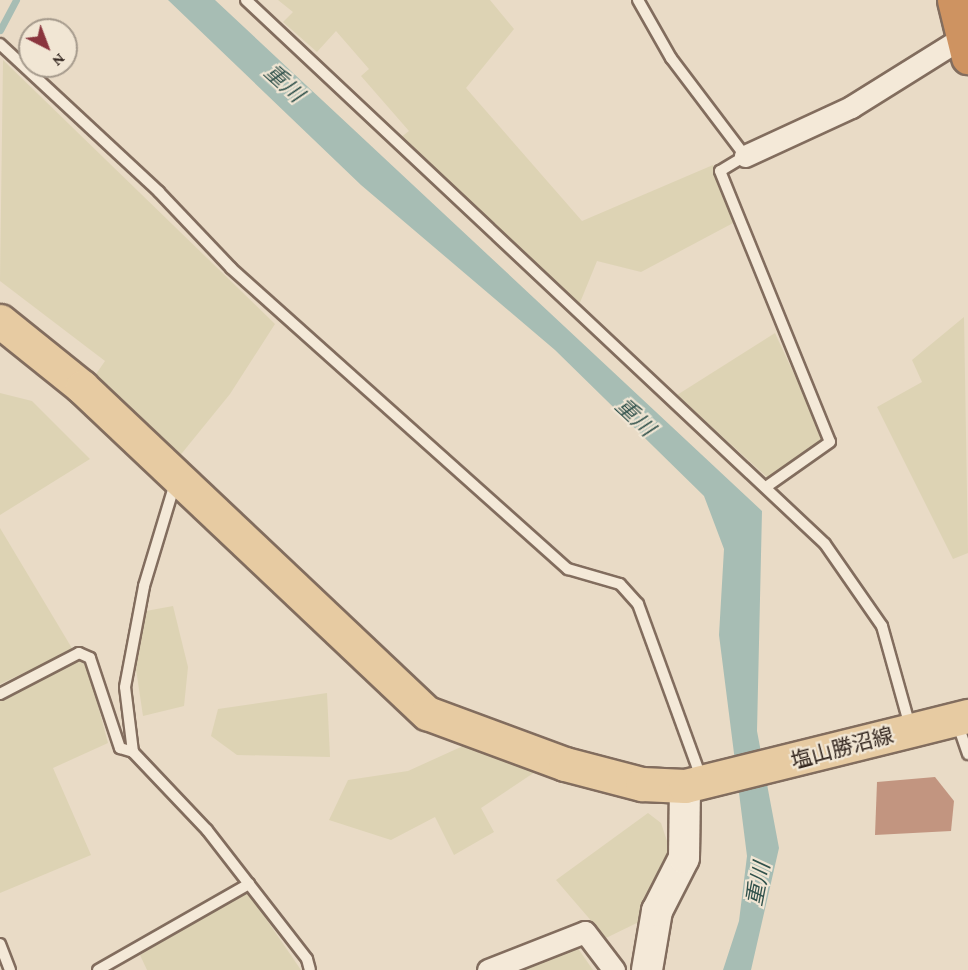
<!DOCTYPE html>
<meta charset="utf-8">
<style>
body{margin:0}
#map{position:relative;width:968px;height:970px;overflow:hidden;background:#e9dbc6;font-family:"Crimson Pro","Noto Sans JP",serif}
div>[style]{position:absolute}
.farmland>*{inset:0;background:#ddd3b4}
.water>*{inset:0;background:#a7bdb4}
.stream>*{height:7px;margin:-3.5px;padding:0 3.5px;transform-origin:3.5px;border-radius:3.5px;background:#a7bdb4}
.building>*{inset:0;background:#c29580}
.roads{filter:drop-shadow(2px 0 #826d5e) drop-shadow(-2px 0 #826d5e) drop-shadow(0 2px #826d5e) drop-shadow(0 -2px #826d5e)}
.lane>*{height:10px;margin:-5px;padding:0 5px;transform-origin:5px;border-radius:5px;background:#f4e9d8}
.street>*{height:21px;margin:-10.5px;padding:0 10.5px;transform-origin:10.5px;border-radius:10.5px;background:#f4e9d8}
.secondary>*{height:30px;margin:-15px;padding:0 15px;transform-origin:15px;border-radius:15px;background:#f4e9d8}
.primary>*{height:33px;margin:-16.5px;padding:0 16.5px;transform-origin:16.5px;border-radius:16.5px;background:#e7cba2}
.highway>*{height:33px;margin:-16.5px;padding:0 16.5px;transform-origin:16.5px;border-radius:16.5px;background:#ce9361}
span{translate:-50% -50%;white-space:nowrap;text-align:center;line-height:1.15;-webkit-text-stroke:4.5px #f1e6d4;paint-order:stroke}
.street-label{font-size:21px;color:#342720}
.water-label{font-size:22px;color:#31524c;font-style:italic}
.north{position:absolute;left:18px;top:18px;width:60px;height:60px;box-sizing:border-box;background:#f1e6d4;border:2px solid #a59a8c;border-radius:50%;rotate:138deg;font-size:16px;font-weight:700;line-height:24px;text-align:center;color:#342720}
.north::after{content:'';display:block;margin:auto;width:21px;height:27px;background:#8a353e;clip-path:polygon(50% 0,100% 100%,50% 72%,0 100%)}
</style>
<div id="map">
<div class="farmland">
<div style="clip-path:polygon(278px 0,490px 0,514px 29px,466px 88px,582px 221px,713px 165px,735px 222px,641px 272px,597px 261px,579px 305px,400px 138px,409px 131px,361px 76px,369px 69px,336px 31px,317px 52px,283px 22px,293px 12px)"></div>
<div style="clip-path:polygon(3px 60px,275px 324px,230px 394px,178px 458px,92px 380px,105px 361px,0 281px)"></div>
<div style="clip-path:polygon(964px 317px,968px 553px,953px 559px,877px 407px,922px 382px,912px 360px)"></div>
<div style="clip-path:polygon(775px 333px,825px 441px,769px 479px,677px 395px)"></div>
<div style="clip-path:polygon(0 393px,32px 401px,90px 459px,0 515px)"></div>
<div style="clip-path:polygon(0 528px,73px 650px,0 684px)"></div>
<div style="clip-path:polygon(173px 606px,188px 667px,184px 706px,143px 716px,136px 669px,146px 611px)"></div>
<div style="clip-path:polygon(80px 660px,88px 668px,108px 743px,53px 768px,91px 855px,0 893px,0 701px)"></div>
<div style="clip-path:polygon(327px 693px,330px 757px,237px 755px,211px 736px,218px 709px)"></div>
<div style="clip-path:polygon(474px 741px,538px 770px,481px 808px,494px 832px,454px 855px,435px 817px,391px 840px,329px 820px,348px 780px,408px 771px)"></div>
<div style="clip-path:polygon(648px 813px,661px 823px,671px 853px,650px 889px,647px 918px,606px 938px,556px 880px)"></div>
<div style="clip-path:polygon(247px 891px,301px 970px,147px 970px,140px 955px)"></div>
<div style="clip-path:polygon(577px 947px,593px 970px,519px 970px)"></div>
</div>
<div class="water">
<div style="clip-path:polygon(168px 0,215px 0,762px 511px,757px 731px,779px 848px,751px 970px,723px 970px,739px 921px,747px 856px,719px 635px,724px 549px,704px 496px,555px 350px,361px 185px)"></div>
</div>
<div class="stream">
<div style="left:0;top:30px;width:34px;rotate:-62deg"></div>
</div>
<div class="building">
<div style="clip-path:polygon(935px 777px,954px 801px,951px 831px,875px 835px,877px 782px)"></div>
</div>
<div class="roads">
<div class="lane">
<div style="left:246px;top:0;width:794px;rotate:43.21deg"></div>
<div style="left:825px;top:544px;width:100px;rotate:55.2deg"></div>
<div style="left:882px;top:626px;width:104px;rotate:74.4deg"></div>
<div style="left:638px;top:0;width:67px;rotate:60.4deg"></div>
<div style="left:671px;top:58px;width:123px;rotate:52.9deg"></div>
<div style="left:745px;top:156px;width:29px;rotate:149deg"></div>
<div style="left:720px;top:171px;width:292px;rotate:67.9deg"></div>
<div style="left:830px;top:442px;width:78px;rotate:144.9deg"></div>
<div style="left:0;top:44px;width:217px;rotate:42.9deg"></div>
<div style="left:159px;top:192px;width:105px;rotate:46.5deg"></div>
<div style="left:231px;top:268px;width:452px;rotate:41.8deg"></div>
<div style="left:568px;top:569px;width:54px;rotate:16.1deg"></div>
<div style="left:620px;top:584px;width:27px;rotate:48deg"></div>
<div style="left:638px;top:604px;width:184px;rotate:70deg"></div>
<div style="left:0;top:694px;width:89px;rotate:-27.4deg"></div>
<div style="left:79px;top:653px;width:12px;rotate:24deg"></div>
<div style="left:90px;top:658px;width:95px;rotate:71.6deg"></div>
<div style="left:120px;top:748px;width:14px;rotate:17deg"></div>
<div style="left:133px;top:752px;width:108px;rotate:46.5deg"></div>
<div style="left:207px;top:830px;width:163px;rotate:52.2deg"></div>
<div style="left:307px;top:959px;width:11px;rotate:75deg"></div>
<div style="left:957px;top:722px;width:34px;rotate:71deg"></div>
<div style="left:133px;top:752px;width:65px;rotate:-97deg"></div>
<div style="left:125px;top:687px;width:103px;rotate:-79.3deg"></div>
<div style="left:144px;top:586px;width:111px;rotate:-73.2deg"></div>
<div style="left:0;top:944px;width:28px;rotate:69deg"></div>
<div style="left:98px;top:970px;width:174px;rotate:-29.7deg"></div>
</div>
<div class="street">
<div style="left:745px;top:156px;width:117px;rotate:-24.8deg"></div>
<div style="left:851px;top:107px;width:132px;rotate:-32deg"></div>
<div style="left:488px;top:970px;width:104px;rotate:-21.4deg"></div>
<div style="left:585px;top:932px;width:48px;rotate:52.7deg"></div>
</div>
<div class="secondary">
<div style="left:647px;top:970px;width:60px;rotate:-80.4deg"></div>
<div style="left:657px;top:911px;width:59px;rotate:-63deg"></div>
<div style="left:684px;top:858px;width:72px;rotate:-89.2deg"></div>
</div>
<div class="primary">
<div style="left:0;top:321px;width:105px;rotate:38.8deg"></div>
<div style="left:82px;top:387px;width:475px;rotate:43.4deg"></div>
<div style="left:427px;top:713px;width:147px;rotate:20.3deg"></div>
<div style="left:565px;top:764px;width:80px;rotate:14.6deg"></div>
<div style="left:642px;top:784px;width:43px;rotate:2.7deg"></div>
<div style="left:685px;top:786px;width:292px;rotate:-13.9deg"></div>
</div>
<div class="highway">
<div style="left:954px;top:0;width:59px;rotate:76.2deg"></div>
</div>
</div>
<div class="street-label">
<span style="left:842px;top:748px;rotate:-15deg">塩山勝沼線</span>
</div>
<div class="water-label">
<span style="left:284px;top:83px;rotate:42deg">重川</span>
<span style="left:635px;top:417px;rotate:43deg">重川</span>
<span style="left:758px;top:884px;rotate:-79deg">重川</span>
</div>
<div class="north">N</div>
</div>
